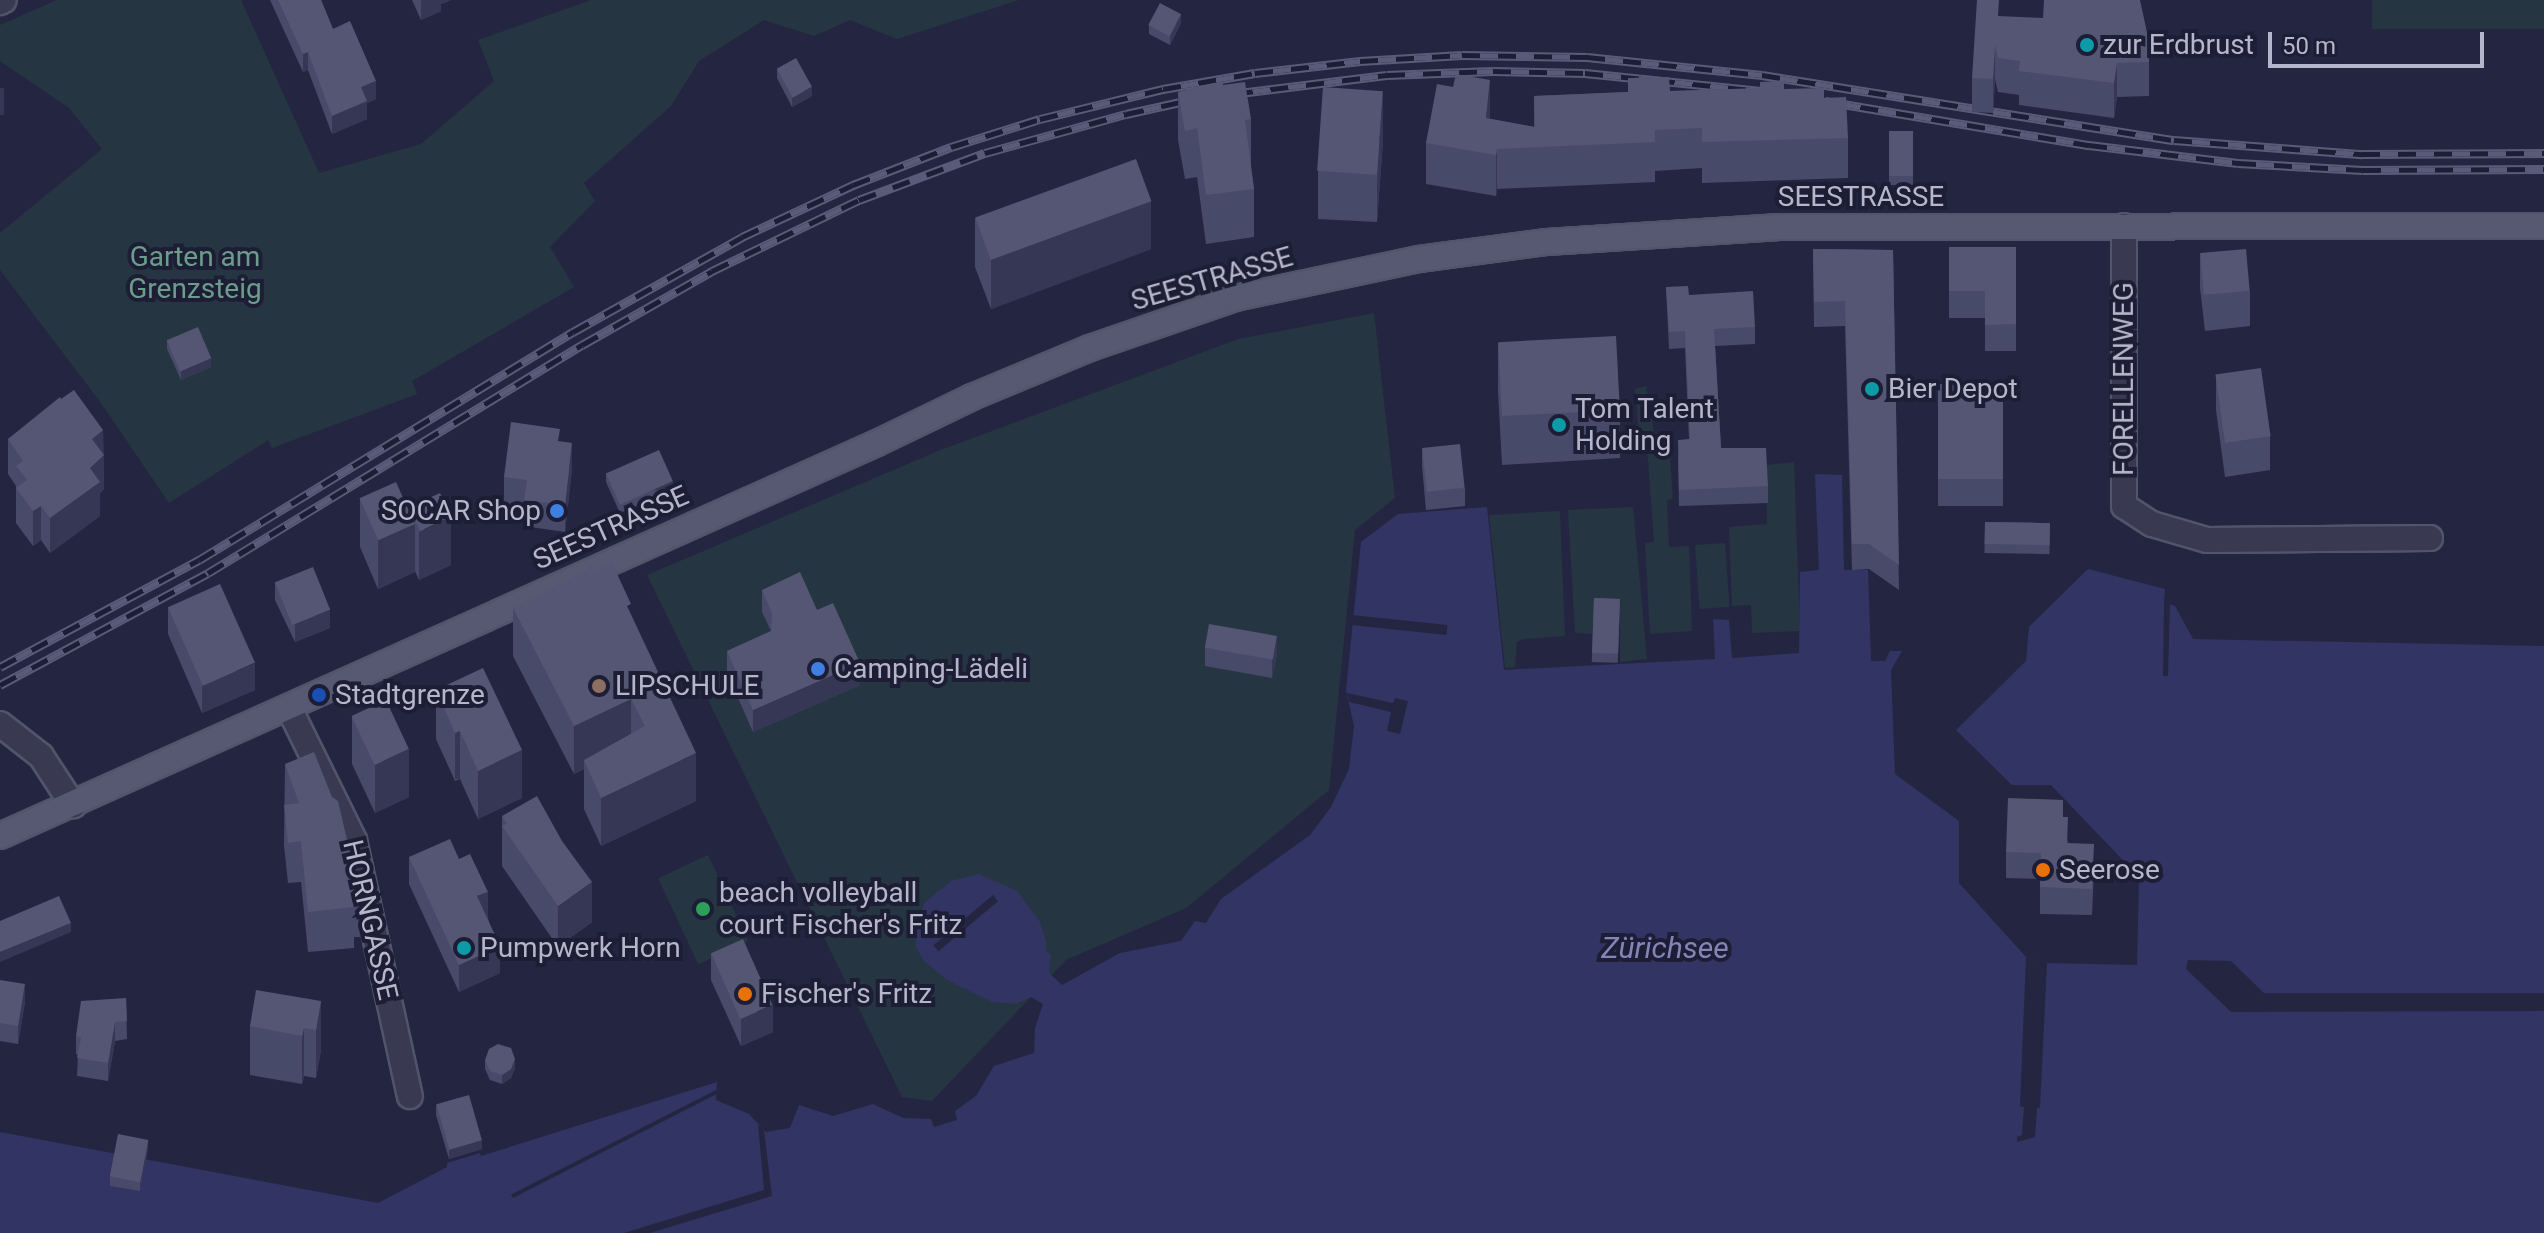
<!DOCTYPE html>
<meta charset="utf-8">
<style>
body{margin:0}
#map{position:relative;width:2544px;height:1233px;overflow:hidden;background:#242641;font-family:Roboto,sans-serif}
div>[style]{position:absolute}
.green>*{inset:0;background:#263542;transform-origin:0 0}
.water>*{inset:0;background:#323463}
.pier>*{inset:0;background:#242641;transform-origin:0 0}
.roads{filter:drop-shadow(2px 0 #53546b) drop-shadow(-2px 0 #53546b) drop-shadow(0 2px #53546b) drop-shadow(0 -2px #53546b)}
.minor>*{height:24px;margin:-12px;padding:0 12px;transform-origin:12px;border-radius:12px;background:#393951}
.major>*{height:24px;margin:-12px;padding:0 12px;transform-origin:12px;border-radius:12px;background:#575871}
.rail>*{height:9px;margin-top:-4.5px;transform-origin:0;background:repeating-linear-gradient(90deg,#1d1e36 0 18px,#5a5b78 0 36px);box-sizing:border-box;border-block:2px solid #5a5b78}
.wall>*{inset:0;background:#484a69;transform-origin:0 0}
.shaded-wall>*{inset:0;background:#353755;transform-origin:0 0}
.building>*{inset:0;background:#545674;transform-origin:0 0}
.dots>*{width:22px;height:22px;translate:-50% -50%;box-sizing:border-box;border:4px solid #1d1e36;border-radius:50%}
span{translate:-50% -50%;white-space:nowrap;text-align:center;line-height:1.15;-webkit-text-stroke:8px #1d1e36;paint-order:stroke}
.poi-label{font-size:28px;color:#b5b5cb}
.left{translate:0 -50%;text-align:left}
.right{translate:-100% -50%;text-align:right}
.street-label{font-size:28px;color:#b5b5cb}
.park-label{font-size:28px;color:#6b9d8a}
.water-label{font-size:30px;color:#8385b8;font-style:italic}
.scale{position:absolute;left:2268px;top:32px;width:216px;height:36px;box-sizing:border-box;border:4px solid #b5b5cb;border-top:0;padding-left:10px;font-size:24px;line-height:28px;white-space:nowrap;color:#b5b5cb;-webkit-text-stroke:6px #1d1e36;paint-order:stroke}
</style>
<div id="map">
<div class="green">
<div style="clip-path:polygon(57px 0,241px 0,319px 173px,421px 144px,494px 81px,478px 40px,591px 0,1019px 0,897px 39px,850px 20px,814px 36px,764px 20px,699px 61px,671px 106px,584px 183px,595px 201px,550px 247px,574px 287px,412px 381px,417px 394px,272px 448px,268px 440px,169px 503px,101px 403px,0 270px,0 233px,102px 149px,69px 108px,0 61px,0 25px)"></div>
<div style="left:2372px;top:0;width:172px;height:29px"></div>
<div style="clip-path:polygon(1374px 313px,1395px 498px,1355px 530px,1329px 790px,1186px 908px,1066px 960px,932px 1101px,902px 1097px,647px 575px,938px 451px,1238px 339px)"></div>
<div style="clip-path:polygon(1646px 386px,1654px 433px,1668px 432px,1673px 498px,1667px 500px,1669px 547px,1689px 546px,1692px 631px,1650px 634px,1645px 543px,1654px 542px,1646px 434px,1639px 434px,1635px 389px)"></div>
<div style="clip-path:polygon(1794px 462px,1800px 631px,1752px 633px,1751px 605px,1732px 606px,1729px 527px,1767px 524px,1766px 465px)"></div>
<div style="clip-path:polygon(1633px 507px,1647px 659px,1620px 662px,1620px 608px,1609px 608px,1609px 598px,1604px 599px,1594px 634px,1575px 633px,1568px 510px)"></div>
<div style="clip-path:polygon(1560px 511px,1565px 636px,1523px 639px,1517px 642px,1515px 667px,1505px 668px,1489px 515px)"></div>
<div style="left:1725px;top:543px;width:64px;height:30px;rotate:86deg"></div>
<div style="left:708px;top:855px;width:95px;height:55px;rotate:65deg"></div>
</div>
<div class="water">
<div style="clip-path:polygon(1815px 474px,1842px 475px,1844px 570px,1868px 570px,1871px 661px,1885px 661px,1890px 651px,1902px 651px,1891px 670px,1895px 774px,1959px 821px,1959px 883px,2026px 957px,2047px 963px,2137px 965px,2139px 877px,2051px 785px,2012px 785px,1956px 730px,2026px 661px,2029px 627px,2088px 569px,2165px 589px,2164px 602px,2175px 606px,2193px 639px,2544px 646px,2544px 1233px,0 1233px,0 1132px,378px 1203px,447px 1167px,447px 1163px,480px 1153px,481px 1156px,717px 1082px,716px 1100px,749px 1114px,766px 1132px,790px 1128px,799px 1105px,833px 1116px,873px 1104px,903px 1118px,931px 1119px,934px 1127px,957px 1120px,955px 1111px,976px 1096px,994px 1066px,1034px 1053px,1035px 1028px,1043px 1004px,1031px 997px,1016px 1004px,992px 1002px,947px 980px,924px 961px,916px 947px,916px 923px,925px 902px,951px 881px,979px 874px,1017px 891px,1040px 922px,1046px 941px,1046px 951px,1051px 954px,1049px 973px,1062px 985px,1120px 953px,1181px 941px,1195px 921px,1206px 923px,1221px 899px,1310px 835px,1331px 807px,1349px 769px,1354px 726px,1346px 690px,1361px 542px,1398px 514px,1487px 507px,1504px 670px,1715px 659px,1713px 619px,1729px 620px,1732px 658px,1799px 653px,1800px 572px,1819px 570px)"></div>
</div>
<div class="pier">
<div style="clip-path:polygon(2164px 602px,2170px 604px,2168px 676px,2163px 676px)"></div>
<div style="left:1352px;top:615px;width:96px;height:10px;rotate:6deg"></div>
<div style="clip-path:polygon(1347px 693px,1393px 703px,1395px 698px,1408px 701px,1400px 734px,1387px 731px,1391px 712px,1349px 702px)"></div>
<div style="left:993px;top:895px;width:8px;height:78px;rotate:50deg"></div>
<div style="clip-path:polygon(2026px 957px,2047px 963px,2040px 1108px,2037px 1108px,2035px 1137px,2017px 1142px,2017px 1137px,2022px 1135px,2024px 1107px,2020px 1106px)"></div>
<div style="clip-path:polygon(2188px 960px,2231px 961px,2264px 993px,2544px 993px,2544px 1011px,2231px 1012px,2186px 969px)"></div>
<div style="left:716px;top:1090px;width:4px;height:230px;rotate:63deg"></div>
<div style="clip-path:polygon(758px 1124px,764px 1130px,772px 1196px,650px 1233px,624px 1233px,764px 1190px)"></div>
</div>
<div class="roads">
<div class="minor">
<div style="left:0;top:2px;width:4px;rotate:-27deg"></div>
<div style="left:2124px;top:226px;width:280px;rotate:90deg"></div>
<div style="left:2124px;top:506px;width:33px;rotate:33deg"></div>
<div style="left:2152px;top:524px;width:57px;rotate:16.2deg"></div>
<div style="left:2207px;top:540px;width:223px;rotate:-0.5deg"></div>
<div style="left:289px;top:708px;width:147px;rotate:63.8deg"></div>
<div style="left:354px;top:840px;width:262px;rotate:77.7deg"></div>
<div style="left:0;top:724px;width:52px;rotate:38deg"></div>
<div style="left:41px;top:756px;width:59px;rotate:56.9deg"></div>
</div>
<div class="major">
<div style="left:0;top:836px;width:961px;rotate:-24.14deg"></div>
<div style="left:877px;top:443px;width:106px;rotate:-25.8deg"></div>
<div style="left:972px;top:397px;width:128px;rotate:-22.6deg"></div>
<div style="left:1090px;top:348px;width:153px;rotate:-19deg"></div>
<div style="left:1235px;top:298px;width:188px;rotate:-12deg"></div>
<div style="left:1419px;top:259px;width:129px;rotate:-7.6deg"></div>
<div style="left:1547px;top:242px;width:229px;rotate:-3.7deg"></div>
<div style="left:1776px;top:227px;width:768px;rotate:-0.07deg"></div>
</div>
</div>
<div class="rail">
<div style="left:1825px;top:101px;width:268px;rotate:9.5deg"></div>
<div style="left:2089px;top:145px;width:150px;rotate:6.9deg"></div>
<div style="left:2238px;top:163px;width:125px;rotate:3.2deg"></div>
<div style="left:2363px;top:170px;width:181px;rotate:-0.3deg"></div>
<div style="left:0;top:667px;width:226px;rotate:-28.3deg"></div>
<div style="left:199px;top:560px;width:438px;rotate:-31.4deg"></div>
<div style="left:573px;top:332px;width:194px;rotate:-29.3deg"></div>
<div style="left:742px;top:237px;width:123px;rotate:-25.1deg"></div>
<div style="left:853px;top:185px;width:105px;rotate:-21.2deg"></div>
<div style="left:951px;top:147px;width:93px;rotate:-17.5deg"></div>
<div style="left:1040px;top:119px;width:127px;rotate:-13.7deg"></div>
<div style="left:1163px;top:89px;width:93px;rotate:-9.9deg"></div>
<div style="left:1255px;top:73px;width:106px;rotate:-6.5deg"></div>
<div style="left:1360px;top:61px;width:102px;rotate:-3.4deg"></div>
<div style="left:1462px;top:55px;width:125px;rotate:0.9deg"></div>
<div style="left:1587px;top:57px;width:176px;rotate:5.9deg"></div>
<div style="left:1762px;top:75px;width:417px;rotate:9deg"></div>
<div style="left:2174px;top:140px;width:189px;rotate:4.3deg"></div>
<div style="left:2362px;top:154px;width:182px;rotate:-0.3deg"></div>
<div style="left:0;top:685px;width:236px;rotate:-28.3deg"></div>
<div style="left:208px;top:573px;width:438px;rotate:-31.4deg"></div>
<div style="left:582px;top:345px;width:150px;rotate:-29.6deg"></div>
<div style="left:712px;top:271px;width:163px;rotate:-25.8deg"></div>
<div style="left:859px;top:200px;width:134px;rotate:-20.5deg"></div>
<div style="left:985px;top:153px;width:146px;rotate:-15.5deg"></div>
<div style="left:1126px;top:114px;width:75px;rotate:-12.4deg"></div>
<div style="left:1199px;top:98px;width:189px;rotate:-7deg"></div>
<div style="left:1387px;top:75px;width:106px;rotate:-2.2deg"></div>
<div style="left:1493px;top:71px;width:92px;rotate:1.2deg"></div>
<div style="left:1585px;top:73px;width:177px;rotate:5.8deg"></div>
</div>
<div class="wall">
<div style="clip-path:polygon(270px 0,321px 0,333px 29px,376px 99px,367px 103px,367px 119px,332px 134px,308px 70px,303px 72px)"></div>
<div style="clip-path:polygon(412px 0,451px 0,441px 4px,441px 11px,421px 20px)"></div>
<div style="clip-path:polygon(1999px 16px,2149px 62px,2149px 96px,2117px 97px,2114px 118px,2019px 105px,2019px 95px,1998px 92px,1995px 79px,1993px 113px,1972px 112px,1972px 78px)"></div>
<div style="clip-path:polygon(1181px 23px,1170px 45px,1149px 34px,1149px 25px)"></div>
<div style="clip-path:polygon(777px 69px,812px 96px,792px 107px,777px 78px)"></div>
<div style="clip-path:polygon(1628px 78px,1670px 91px,1784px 89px,1824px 98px,1848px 138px,1848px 178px,1702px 183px,1702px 168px,1655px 171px,1655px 182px,1497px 189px,1496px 196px,1426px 184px,1426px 143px,1490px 119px,1534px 127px,1534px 96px,1628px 92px)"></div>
<div style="clip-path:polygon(1178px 92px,1251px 119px,1251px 168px,1254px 189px,1254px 237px,1206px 244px,1197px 177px,1185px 179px,1178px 140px)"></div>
<div style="left:1889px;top:131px;width:24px;height:54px"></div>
<div style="clip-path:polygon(1383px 140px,1377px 222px,1318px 219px,1318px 171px)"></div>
<div style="clip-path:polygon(975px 218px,1151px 249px,991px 309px,975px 267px)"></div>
<div style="clip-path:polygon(1949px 247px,2016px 247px,2016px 351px,1985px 351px,1985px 318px,1949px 318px)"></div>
<div style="clip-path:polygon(1813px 249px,1893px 250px,1899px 590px,1869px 569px,1852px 570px,1845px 326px,1814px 327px)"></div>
<div style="clip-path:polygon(2200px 254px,2250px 291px,2250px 326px,2205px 331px,2200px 288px)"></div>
<div style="clip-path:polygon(1666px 287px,1689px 295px,1755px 327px,1755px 344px,1715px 346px,1721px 448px,1768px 486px,1768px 503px,1679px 506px,1678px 456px,1689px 439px,1685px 348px,1669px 349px)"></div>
<div style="clip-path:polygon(167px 340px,211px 367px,181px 380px,167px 349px)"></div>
<div style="clip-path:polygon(1498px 343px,1620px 410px,1620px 458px,1502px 465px,1498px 391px)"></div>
<div style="clip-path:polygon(2216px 375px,2270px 436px,2270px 470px,2225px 477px,2216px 410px)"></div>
<div style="left:1938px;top:384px;width:65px;height:122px"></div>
<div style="clip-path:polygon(61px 399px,103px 430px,104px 489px,100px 493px,100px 516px,50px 553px,41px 540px,33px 546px,16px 523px,16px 486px,8px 474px,8px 439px)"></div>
<div style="clip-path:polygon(1422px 448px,1465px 488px,1465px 506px,1426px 510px,1422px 466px)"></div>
<div style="clip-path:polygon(572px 469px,565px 532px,524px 526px,524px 506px,504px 504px,504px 477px)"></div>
<div style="clip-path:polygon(606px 473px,673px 490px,620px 513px,606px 482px)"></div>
<div style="clip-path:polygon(360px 499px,409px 509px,451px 565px,419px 580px,415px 571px,415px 572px,378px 589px,360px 547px)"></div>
<div style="left:1985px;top:522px;width:65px;height:31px;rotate:1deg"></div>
<div style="clip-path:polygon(595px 571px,631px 615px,696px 801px,601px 846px,584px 809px,584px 769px,574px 774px,513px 656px,513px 608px)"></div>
<div style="clip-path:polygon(275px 582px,330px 628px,295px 642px,275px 600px)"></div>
<div style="clip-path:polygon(762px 590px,817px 610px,860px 685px,753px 732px,727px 673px,727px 651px,771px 631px,762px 612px)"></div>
<div style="left:1594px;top:598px;width:26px;height:64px;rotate:2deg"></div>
<div style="clip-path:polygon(168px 607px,255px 690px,202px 713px,168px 634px)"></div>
<div style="clip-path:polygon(1205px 648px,1277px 654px,1272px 678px,1205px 666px)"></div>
<div style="clip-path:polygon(436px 690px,522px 798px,478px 819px,460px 779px,455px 781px,436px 739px)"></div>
<div style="clip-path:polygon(352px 716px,409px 797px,375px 813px,352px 764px)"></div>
<div style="clip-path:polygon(285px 764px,360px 896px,360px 937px,354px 937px,354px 948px,308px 952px,301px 882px,288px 883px,284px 845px)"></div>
<div style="clip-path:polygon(502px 816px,592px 922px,558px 947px,502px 866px)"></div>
<div style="clip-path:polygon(2063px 817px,2068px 843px,2094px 871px,2092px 915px,2040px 914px,2040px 879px,2006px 878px,2006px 852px)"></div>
<div style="clip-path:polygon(409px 857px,488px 918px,500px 973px,459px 992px,409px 884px)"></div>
<div style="clip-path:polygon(711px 953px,773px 1032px,741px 1046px,711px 980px)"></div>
<div style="clip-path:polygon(0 980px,25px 1002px,18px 1044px,0 1041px)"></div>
<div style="clip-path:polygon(126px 998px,127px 1039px,115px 1041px,108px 1081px,77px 1076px,78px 1055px,76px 1054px,76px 1036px)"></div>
<div style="clip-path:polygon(321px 1001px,321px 1050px,316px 1078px,304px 1076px,302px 1084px,250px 1075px,250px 1026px)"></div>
<div style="clip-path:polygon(485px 1060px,515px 1068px,511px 1078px,502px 1084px,490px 1080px,485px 1069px)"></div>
<div style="clip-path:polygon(436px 1105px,482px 1149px,449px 1159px,436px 1115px)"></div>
<div style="clip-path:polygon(148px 1149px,140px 1191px,110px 1186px,110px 1176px)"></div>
</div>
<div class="shaded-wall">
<div style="clip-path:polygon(421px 0,451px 0,441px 4px,441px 11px,421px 20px)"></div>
<div style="clip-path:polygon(1181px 14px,1181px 23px,1170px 45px,1170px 36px)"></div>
<div style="clip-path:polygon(1995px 45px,1995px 79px,1993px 113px,1993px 79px)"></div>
<div style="clip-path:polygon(308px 52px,308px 70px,303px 72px,303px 54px)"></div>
<div style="clip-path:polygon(2117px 63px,2117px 97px,2114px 118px,2114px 83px)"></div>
<div style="clip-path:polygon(1490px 80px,1490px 121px,1486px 118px)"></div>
<div style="clip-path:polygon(376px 81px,376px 99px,367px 103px,367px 119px,332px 134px,332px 116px,361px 87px)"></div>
<div style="clip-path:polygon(812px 87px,812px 96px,792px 107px,792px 98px)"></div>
<div style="left:4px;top:88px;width:27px;height:4px;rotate:90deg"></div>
<div style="clip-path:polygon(1383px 91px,1383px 140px,1377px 222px,1377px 174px)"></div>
<div style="clip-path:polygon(1497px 149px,1497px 189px,1496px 196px,1496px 155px)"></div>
<div style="clip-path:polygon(1151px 201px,1151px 249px,991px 309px,991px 260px)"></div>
<div style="clip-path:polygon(211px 358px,211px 367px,181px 380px,181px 371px)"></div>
<div style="clip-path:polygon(103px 430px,104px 489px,100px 493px,100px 516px,50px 553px,50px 518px,90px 468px,92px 439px)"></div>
<div style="clip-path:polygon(572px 443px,572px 469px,565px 532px,565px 505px)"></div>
<div style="left:673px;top:481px;width:9px;height:58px;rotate:90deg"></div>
<div style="clip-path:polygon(41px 506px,41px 540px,33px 546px,33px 511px)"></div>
<div style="clip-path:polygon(451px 517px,451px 565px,419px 580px,419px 532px)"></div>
<div style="clip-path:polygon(415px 524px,415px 572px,378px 589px,378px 540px)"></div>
<div style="clip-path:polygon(330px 610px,330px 628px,295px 642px,295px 624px)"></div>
<div style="clip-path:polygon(1277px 636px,1277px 654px,1272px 678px,1272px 660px)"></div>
<div style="clip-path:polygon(255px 663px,255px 690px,202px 713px,202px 686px)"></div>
<div style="clip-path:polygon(860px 663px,860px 685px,753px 732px,753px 710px)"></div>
<div style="clip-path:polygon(631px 699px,631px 747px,584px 760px,584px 769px,574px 774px,574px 726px)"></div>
<div style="left:460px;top:731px;width:48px;height:5px;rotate:90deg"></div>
<div style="clip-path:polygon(409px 749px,409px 797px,375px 813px,375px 765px)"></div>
<div style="clip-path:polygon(522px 750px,522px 798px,478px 819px,478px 771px)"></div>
<div style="clip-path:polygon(696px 753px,696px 801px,601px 846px,601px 798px)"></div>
<div style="clip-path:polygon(592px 882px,592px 922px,558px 947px,558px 906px)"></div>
<div style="clip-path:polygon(488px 892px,488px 918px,477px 923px,477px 896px)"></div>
<div style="clip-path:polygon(71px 923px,71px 932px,0 962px,0 952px)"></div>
<div style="clip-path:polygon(500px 946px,500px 973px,459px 992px,459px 965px)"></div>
<div style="clip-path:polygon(25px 984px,25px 1002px,18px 1044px,18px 1026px)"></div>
<div style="clip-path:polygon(321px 1001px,321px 1050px,316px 1078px,316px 1030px)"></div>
<div style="clip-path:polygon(773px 1005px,773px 1032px,741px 1046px,741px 1019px)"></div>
<div style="clip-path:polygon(115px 1022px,115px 1041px,108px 1081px,108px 1063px)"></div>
<div style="clip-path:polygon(304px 1028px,304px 1076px,302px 1084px,302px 1036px)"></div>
<div style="clip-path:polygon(515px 1059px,515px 1068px,511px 1078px,502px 1084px,502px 1075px)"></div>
<div style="clip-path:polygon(148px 1140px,148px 1149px,140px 1191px,140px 1182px)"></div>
<div style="clip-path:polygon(482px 1140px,482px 1149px,449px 1159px,449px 1150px)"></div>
</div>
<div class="building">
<div style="clip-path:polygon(278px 0,321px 0,333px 29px,350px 21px,376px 81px,361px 87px,367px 101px,332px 116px,308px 52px,303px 54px)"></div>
<div style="clip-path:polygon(1977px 0,1999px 0,1998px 16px,2043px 18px,2044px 0,2140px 0,2148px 37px,2149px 62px,2117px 63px,2114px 83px,2019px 71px,2020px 61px,1998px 58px,1995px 45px,1993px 79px,1972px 78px)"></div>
<div style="left:1160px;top:3px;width:24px;height:25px;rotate:28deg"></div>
<div style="left:796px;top:58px;width:33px;height:22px;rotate:61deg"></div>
<div style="clip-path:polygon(1456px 74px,1490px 80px,1486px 118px,1535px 127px,1534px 96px,1628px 92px,1628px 78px,1669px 77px,1670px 91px,1760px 88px,1760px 82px,1784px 81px,1784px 89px,1824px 88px,1824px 98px,1846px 97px,1848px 138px,1702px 142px,1702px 128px,1655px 130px,1655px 142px,1497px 149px,1496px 155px,1426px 143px,1437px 84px,1453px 87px)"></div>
<div style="clip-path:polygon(1222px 81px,1223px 85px,1245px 82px,1251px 119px,1245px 120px,1254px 189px,1206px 195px,1197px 128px,1185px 131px,1178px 92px)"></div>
<div style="left:1323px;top:87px;width:60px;height:84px;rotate:4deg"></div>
<div style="left:1889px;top:131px;width:24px;height:45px"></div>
<div style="left:1136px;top:159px;width:45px;height:171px;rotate:70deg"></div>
<div style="clip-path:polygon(1949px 247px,2016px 247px,2016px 324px,1985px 325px,1985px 291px,1949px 291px)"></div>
<div style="clip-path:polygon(1813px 249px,1893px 250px,1899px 565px,1869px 544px,1852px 544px,1845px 301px,1814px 302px)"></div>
<div style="left:2246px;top:249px;width:42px;height:46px;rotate:85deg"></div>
<div style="clip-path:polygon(1688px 286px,1689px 295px,1753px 291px,1755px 327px,1714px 329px,1721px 448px,1766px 448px,1768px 486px,1679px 490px,1678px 440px,1690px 439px,1685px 331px,1669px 332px,1666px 287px)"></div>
<div style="left:198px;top:327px;width:34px;height:34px;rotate:67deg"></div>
<div style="left:1616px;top:336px;width:74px;height:118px;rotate:87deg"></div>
<div style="left:2261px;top:368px;width:69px;height:46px;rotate:82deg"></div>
<div style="left:1938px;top:384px;width:65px;height:95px"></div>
<div style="clip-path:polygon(74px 390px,103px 430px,92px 439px,104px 455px,90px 468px,100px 482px,50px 518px,41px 506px,33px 511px,16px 488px,27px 480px,16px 466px,23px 461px,8px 439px,60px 397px,61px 399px)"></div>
<div style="clip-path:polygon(511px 422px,560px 429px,558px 441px,572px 443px,565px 505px,524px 500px,527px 480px,504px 477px)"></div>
<div style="left:1460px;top:444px;width:44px;height:38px;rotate:84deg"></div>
<div style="left:659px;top:450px;width:34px;height:58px;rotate:66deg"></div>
<div style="left:396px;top:482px;width:46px;height:40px;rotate:66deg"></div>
<div style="left:440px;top:493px;width:26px;height:34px;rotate:65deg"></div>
<div style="left:1985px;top:522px;width:65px;height:22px;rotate:1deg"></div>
<div style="clip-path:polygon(612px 563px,631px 604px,627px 606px,696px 753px,601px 798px,584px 760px,645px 726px,631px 699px,574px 726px,513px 608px,593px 567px,595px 571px)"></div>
<div style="left:313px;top:567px;width:46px;height:41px;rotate:68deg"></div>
<div style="clip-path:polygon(800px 572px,817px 610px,833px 603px,860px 663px,753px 710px,727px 651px,771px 631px,772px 613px,762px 590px)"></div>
<div style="left:220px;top:584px;width:86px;height:57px;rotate:66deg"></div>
<div style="left:1594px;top:598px;width:26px;height:55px;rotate:2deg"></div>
<div style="left:1209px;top:624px;width:69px;height:24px;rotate:10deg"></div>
<div style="clip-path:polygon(483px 668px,522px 750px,478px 771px,460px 731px,455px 733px,436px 690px)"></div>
<div style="left:386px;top:700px;width:54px;height:38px;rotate:65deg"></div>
<div style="clip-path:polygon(314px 752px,332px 797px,338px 801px,360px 896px,353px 897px,354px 907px,308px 912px,301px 841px,288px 843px,284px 805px,299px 803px,285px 764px)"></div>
<div style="clip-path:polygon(537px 796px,562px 841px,592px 882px,558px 906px,502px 826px,507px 824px,502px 816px)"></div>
<div style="clip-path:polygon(2008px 798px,2063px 800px,2063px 817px,2068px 817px,2067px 843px,2094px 844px,2092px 889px,2040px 887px,2041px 853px,2006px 852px)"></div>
<div style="clip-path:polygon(450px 839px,459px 859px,470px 854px,488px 892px,477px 896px,500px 946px,459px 965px,409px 857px)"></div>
<div style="clip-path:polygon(59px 896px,71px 923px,0 952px,0 921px)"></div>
<div style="left:743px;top:939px;width:72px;height:35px;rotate:66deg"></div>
<div style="clip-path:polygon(0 980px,25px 984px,18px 1026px,0 1023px)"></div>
<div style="clip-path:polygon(256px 990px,321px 1001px,316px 1030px,304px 1028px,302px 1036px,250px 1026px)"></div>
<div style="clip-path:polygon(126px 998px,127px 1021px,115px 1022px,108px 1063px,77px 1058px,81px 1038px,76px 1036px,81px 1001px)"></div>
<div style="clip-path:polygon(498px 1044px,511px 1048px,515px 1059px,511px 1069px,502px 1075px,490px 1071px,485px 1060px,489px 1049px)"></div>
<div style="left:469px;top:1095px;width:47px;height:34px;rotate:74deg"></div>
<div style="left:118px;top:1134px;width:31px;height:43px;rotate:11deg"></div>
</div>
<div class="dots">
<div style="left:2087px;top:45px;background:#0f9aa8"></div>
<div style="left:1872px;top:389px;background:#0f9aa8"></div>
<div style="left:1559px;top:425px;background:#0f9aa8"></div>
<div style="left:557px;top:511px;background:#3f7fe0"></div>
<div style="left:818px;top:669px;background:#3f7fe0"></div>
<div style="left:599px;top:686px;background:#8d6e63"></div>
<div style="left:319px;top:695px;background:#1a4fb4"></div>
<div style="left:2043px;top:870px;background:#e8710a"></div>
<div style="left:703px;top:909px;background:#2e9e5b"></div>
<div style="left:464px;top:948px;background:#0f9aa8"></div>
<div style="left:745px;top:994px;background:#e8710a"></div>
</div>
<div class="poi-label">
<span class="left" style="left:2103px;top:45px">zur Erdbrust</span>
<span class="left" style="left:1888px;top:389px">Bier Depot</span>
<span class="left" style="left:1575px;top:425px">Tom Talent<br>Holding</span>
<span class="right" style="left:541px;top:511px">SOCAR Shop</span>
<span class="left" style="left:834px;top:669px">Camping-Lädeli</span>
<span class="left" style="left:615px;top:686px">LIPSCHULE</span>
<span class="left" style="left:335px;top:695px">Stadtgrenze</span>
<span class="left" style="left:2059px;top:870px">Seerose</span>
<span class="left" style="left:719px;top:909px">beach volleyball<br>court Fischer's Fritz</span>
<span class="left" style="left:480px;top:948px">Pumpwerk Horn</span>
<span class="left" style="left:761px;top:994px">Fischer's Fritz</span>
</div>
<div class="street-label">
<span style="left:1861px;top:197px">SEESTRASSE</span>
<span style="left:1212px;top:279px;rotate:-16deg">SEESTRASSE</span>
<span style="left:2124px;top:379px;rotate:-90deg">FORELLENWEG</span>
<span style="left:611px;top:528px;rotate:-24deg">SEESTRASSE</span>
<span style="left:370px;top:920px;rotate:77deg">HORNGASSE</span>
</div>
<div class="park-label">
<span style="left:195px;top:273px">Garten am<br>Grenzsteig</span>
</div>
<div class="water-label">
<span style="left:1665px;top:948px">Zürichsee</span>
</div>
<div class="scale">50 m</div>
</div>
